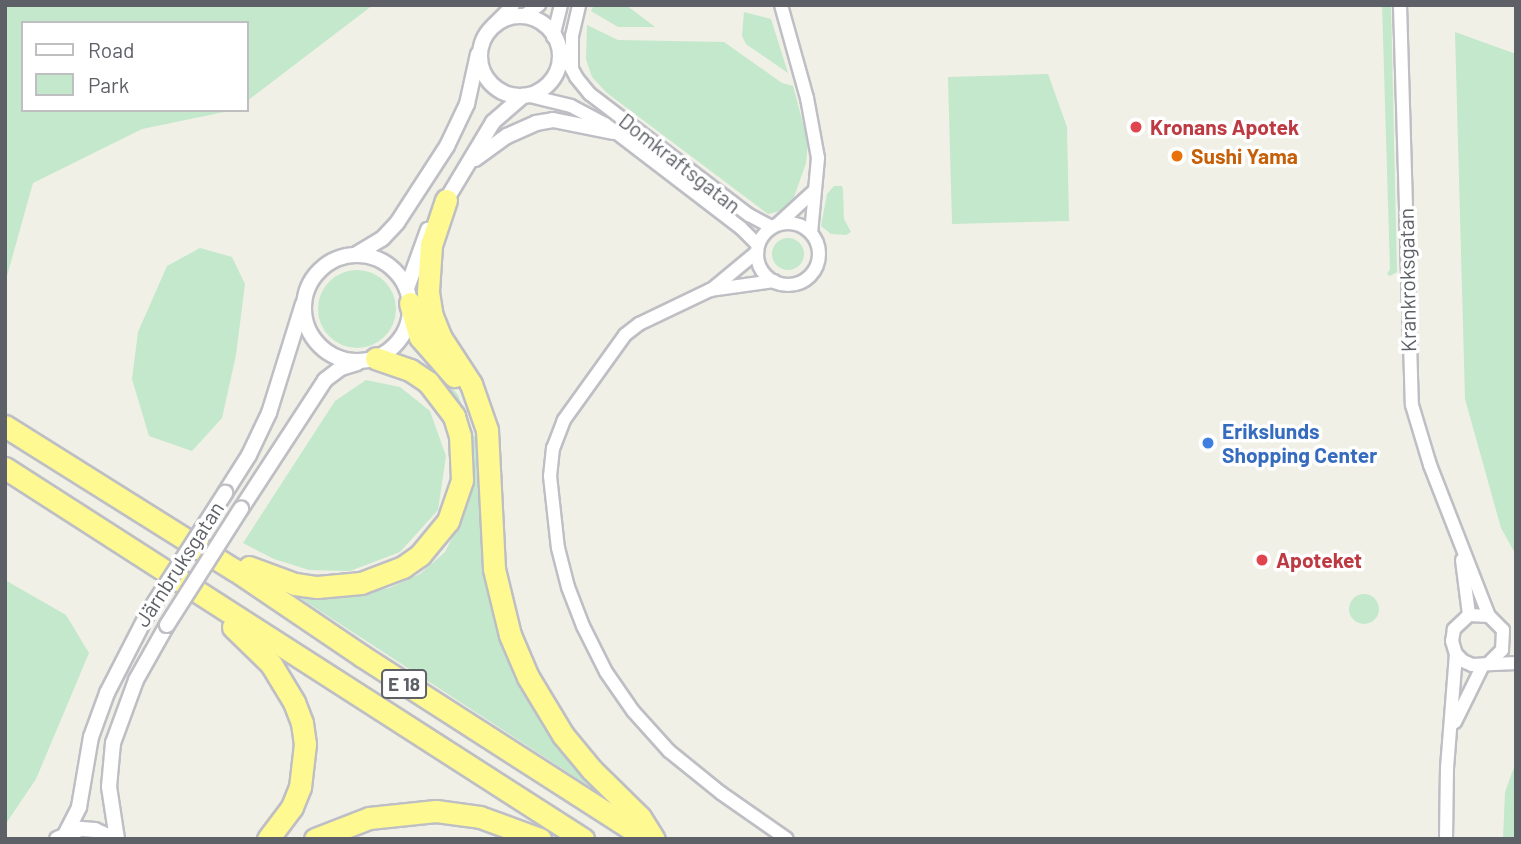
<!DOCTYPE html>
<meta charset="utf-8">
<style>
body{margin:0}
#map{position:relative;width:1521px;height:844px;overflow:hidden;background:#f0f0e6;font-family:Barlow,sans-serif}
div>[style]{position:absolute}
.green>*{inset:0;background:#c3e8cb}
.round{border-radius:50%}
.roads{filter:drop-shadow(2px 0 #bebec5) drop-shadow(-2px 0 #bebec5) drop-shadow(0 2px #bebec5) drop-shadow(0 -2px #bebec5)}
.minor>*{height:12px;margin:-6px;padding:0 6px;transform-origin:6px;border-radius:6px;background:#fff}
.minor>.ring{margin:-6px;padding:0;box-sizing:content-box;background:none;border:12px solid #fff;border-radius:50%}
.tertiary>*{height:14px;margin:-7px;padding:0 7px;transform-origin:7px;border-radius:7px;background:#fff}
.tertiary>.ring{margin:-7px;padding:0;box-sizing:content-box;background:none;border:14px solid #fff;border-radius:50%}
.motorway>*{height:21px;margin:-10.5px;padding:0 10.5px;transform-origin:10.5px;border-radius:10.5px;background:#fef990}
.bridges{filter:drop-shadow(2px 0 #bebec5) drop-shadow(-2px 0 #bebec5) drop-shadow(0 2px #bebec5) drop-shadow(0 -2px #bebec5)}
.tertiary-bridge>*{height:14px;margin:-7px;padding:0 7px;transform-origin:7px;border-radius:7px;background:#fff}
.dots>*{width:19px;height:19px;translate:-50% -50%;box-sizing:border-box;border:4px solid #fff;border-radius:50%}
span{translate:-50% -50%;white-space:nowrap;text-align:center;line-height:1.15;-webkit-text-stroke:7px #fff;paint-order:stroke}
.shield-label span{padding:2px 5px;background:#fff;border:2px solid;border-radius:5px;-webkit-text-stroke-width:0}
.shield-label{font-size:19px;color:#5e6067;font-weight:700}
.health-label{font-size:21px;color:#be3a42;font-weight:700}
.left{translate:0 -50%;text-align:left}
.food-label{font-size:21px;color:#c56008;font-weight:700}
.street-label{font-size:21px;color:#5e6067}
.shop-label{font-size:21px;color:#366cbe;font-weight:700}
.frame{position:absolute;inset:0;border:7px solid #5e6067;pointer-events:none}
.legend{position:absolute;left:21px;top:21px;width:228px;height:91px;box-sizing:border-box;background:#fff;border:2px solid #bfbfc2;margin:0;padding:9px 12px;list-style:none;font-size:21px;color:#5e6067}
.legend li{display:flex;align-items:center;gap:14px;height:35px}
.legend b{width:35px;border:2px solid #bfbfc2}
</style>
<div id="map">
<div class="green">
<div style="clip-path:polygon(5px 5px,373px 5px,247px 101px,247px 23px,23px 23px,23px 110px,234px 110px,142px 129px,33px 183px,5px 283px)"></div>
<div style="clip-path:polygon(594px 5px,626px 5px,655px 27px,618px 27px,591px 11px)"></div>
<div style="clip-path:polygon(1382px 5px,1391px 5px,1397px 272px,1390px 276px,1387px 274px,1390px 269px)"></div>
<div style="clip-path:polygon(744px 12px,771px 19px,788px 73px,746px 44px,742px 36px)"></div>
<div style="clip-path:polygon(587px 25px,618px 40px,724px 42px,782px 83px,793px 86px,808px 142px,806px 163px,794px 197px,784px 210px,768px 214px,607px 93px,592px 77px,586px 59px)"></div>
<div style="clip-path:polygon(1455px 32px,1516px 54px,1516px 555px,1501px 528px,1465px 399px)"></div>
<div style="clip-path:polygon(1048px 74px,1067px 127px,1069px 221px,952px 224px,948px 77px)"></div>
<div style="clip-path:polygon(834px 186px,842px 186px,843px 190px,844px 219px,851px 232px,846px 235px,831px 234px,821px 226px,827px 194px)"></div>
<div class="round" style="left:772px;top:238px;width:32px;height:32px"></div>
<div style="clip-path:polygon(200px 248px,232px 257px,245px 284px,236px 355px,222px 418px,192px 451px,149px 436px,132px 379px,138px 332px,167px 266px)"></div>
<div class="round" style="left:318px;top:270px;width:78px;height:78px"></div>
<div style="clip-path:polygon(443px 376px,458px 395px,475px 437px,482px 477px,482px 554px,488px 591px,508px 658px,546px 725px,595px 785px,592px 788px,291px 592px,345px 597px,389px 588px,420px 574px,445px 552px,465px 513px,474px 477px,467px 424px,454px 397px,439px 379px)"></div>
<div style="clip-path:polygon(366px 380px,400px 387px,430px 411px,446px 456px,438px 510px,400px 552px,350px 571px,309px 570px,274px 559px,243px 543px,335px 401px)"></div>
<div style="clip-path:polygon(5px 580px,66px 615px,89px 653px,36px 779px,5px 825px)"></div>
<div class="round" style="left:1349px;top:594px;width:30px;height:30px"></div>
<div style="clip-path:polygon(1516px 762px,1516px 839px,1503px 839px,1505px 792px)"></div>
</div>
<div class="roads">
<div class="minor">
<div style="left:781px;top:5px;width:97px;rotate:74.4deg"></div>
<div style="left:807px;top:98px;width:61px;rotate:79.6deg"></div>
<div style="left:818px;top:158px;width:75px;rotate:95.3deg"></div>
<div style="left:1400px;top:5px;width:400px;rotate:88.3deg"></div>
<div style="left:1412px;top:405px;width:63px;rotate:73.3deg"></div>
<div style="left:1430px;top:465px;width:162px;rotate:68.7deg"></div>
<div style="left:522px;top:17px;width:21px;rotate:-35deg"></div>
<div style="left:493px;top:25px;width:28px;rotate:-45deg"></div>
<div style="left:553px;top:37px;width:33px;rotate:-76deg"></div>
<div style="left:558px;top:44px;width:38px;rotate:61deg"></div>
<div style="left:576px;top:77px;width:22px;rotate:51deg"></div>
<div style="left:590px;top:94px;width:200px;rotate:37.3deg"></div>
<div style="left:749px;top:215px;width:26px;rotate:28deg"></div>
<div style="left:572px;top:67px;width:31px;rotate:-90deg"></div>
<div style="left:572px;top:36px;width:32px;rotate:-77deg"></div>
<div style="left:530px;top:96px;width:42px;rotate:13.7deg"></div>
<div style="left:571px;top:106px;width:38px;rotate:28deg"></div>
<div style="left:605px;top:124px;width:171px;rotate:37.4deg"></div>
<div style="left:741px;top:228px;width:24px;rotate:45deg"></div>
<div class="ring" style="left:757px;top:223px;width:50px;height:50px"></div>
<div style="left:778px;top:224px;width:49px;rotate:-42.5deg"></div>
<div style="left:774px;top:281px;width:65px;rotate:172deg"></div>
<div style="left:710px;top:290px;width:79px;rotate:154.4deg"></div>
<div style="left:639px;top:324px;width:18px;rotate:142deg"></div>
<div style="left:625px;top:335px;width:105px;rotate:125.7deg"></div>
<div style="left:564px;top:420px;width:30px;rotate:111deg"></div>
<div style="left:553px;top:448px;width:28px;rotate:96deg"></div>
<div style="left:550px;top:476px;width:72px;rotate:83.7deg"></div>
<div style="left:558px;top:548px;width:40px;rotate:75.6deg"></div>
<div style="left:568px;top:587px;width:42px;rotate:69deg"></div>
<div style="left:583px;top:626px;width:51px;rotate:63.4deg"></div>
<div style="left:606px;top:672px;width:47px;rotate:55.3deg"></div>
<div style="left:633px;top:711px;width:54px;rotate:48deg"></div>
<div style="left:669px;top:751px;width:67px;rotate:38.9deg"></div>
<div style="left:721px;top:793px;width:80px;rotate:34.9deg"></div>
<div style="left:711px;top:290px;width:60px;rotate:-39.6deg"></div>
<div style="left:1462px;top:560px;width:55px;rotate:82.7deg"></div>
<div style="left:1488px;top:664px;width:20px;rotate:-45deg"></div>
<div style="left:1502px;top:650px;width:20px;rotate:-87deg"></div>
<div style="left:1503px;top:630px;width:20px;rotate:-135deg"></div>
<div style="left:1489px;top:616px;width:20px;rotate:-177deg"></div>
<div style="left:1469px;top:615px;width:21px;rotate:137deg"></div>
<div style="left:1454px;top:629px;width:12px;rotate:99deg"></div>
<div style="left:1452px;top:641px;width:14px;rotate:73deg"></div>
<div style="left:1456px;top:654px;width:10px;rotate:45deg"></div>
<div style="left:1463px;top:661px;width:10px;rotate:24deg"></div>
<div style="left:1472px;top:665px;width:44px;rotate:-2.6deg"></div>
<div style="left:1455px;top:722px;width:64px;rotate:-63.8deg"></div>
<div style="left:1446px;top:839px;width:71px;rotate:-89.2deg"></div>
<div style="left:1447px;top:768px;width:114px;rotate:-85.5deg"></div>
</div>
<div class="tertiary">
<div class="ring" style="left:480px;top:16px;width:66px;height:66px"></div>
<div style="left:475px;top:159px;width:39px;rotate:-36deg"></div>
<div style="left:507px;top:136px;width:32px;rotate:-24deg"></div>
<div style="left:536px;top:123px;width:17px;rotate:-10deg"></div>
<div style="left:553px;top:120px;width:61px;rotate:11.3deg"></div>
<div style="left:442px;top:207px;width:99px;rotate:-59deg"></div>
<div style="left:493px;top:122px;width:40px;rotate:-41deg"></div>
<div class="ring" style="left:304px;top:255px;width:92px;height:92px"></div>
<div style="left:355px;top:255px;width:31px;rotate:-31deg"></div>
<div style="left:382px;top:239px;width:22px;rotate:-47deg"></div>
<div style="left:397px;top:223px;width:92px;rotate:-57deg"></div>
<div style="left:447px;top:146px;width:47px;rotate:-64.5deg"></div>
<div style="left:467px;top:104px;width:51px;rotate:-77.6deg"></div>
<div style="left:407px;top:288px;width:62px;rotate:-70.1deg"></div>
<div style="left:225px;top:493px;width:45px;rotate:-57.7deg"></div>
<div style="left:249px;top:455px;width:47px;rotate:-64.5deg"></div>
<div style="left:269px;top:413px;width:114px;rotate:-72.7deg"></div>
<div style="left:241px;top:509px;width:154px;rotate:-56.9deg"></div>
<div style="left:325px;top:380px;width:20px;rotate:-37deg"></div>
<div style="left:341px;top:368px;width:17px;rotate:-17deg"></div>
<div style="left:66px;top:833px;width:29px;rotate:-63deg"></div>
<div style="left:79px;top:807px;width:71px;rotate:-80.3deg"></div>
<div style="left:91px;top:737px;width:47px;rotate:-70deg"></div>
<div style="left:107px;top:693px;width:90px;rotate:-62.9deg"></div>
<div style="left:57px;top:839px;width:26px;rotate:-23deg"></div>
<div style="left:81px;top:829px;width:14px;rotate:4deg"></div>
<div style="left:95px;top:830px;width:21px;rotate:25deg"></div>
<div style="left:117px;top:839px;width:53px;rotate:-98.7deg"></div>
<div style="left:109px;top:787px;width:44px;rotate:-84.8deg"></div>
<div style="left:113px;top:743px;width:67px;rotate:-69.9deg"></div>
<div style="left:136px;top:680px;width:63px;rotate:-60.6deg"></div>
</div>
<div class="motorway">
<div style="left:446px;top:200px;width:47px;rotate:108.4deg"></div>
<div style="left:431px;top:245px;width:47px;rotate:93.7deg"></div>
<div style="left:428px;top:292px;width:24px;rotate:81deg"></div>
<div style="left:432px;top:316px;width:24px;rotate:68deg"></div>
<div style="left:441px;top:338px;width:55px;rotate:56.9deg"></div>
<div style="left:471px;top:384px;width:49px;rotate:70.8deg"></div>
<div style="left:487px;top:430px;width:139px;rotate:87.1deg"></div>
<div style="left:494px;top:569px;width:68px;rotate:76.4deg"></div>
<div style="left:510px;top:635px;width:46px;rotate:66.8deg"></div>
<div style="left:528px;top:677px;width:68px;rotate:58.9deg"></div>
<div style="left:563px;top:735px;width:45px;rotate:50.4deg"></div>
<div style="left:592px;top:770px;width:67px;rotate:44.4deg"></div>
<div style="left:640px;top:817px;width:26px;rotate:58deg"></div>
<div style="left:410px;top:303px;width:35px;rotate:74deg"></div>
<div style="left:420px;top:337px;width:52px;rotate:48.9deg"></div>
<div style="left:5px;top:426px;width:271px;rotate:32.1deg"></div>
<div style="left:235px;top:570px;width:153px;rotate:34.1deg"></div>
<div style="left:362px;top:656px;width:339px;rotate:32.7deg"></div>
<div style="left:5px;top:468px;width:687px;rotate:32.7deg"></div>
<div style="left:249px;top:567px;width:49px;rotate:20.3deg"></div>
<div style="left:295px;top:584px;width:22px;rotate:8deg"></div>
<div style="left:317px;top:587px;width:44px;rotate:-5.2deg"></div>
<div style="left:361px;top:583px;width:45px;rotate:-20.9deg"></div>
<div style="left:403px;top:567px;width:21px;rotate:-35deg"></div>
<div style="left:420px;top:555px;width:44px;rotate:-50.5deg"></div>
<div style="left:448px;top:521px;width:43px;rotate:-71.1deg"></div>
<div style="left:462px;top:480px;width:44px;rotate:-92.6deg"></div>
<div style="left:460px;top:436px;width:21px;rotate:-107deg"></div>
<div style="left:454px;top:416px;width:43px;rotate:-127.4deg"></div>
<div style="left:428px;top:382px;width:22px;rotate:-146deg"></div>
<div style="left:410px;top:370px;width:36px;rotate:-161deg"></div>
<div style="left:233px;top:627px;width:53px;rotate:44.2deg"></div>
<div style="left:271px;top:664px;width:44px;rotate:58.8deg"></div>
<div style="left:294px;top:702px;width:22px;rotate:69deg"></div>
<div style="left:302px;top:723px;width:21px;rotate:82deg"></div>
<div style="left:305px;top:744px;width:43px;rotate:96.6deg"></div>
<div style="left:300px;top:787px;width:22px;rotate:112deg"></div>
<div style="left:292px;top:807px;width:40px;rotate:127deg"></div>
<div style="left:315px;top:839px;width:58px;rotate:-21.3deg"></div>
<div style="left:369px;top:818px;width:67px;rotate:-6deg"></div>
<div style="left:436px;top:811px;width:44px;rotate:7.8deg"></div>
<div style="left:480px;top:817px;width:64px;rotate:20.1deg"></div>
</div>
</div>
<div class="bridges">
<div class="tertiary-bridge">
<div style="left:148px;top:613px;width:143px;rotate:-57.3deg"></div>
<div style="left:167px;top:625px;width:138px;rotate:-57.5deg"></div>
</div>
</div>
<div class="dots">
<div style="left:1136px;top:127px;background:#e0444e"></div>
<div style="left:1177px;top:156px;background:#e8710a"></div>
<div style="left:1208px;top:443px;background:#3f7fe0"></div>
<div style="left:1262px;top:560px;background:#e0444e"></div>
</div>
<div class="shield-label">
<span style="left:404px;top:684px">E 18</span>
</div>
<div class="health-label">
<span class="left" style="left:1150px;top:127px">Kronans Apotek</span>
<span class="left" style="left:1276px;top:560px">Apoteket</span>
</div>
<div class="food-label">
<span class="left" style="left:1191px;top:156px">Sushi Yama</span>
</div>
<div class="street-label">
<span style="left:680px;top:163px;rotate:38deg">Domkraftsgatan</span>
<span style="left:1407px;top:280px;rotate:-91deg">Krankroksgatan</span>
<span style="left:179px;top:564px;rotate:-57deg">Järnbruksgatan</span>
</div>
<div class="shop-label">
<span class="left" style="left:1222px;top:443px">Erikslunds<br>Shopping Center</span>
</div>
<div class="frame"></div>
<ul class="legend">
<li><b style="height:9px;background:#fff"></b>Road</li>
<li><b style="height:19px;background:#c3e8cb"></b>Park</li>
</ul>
</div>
